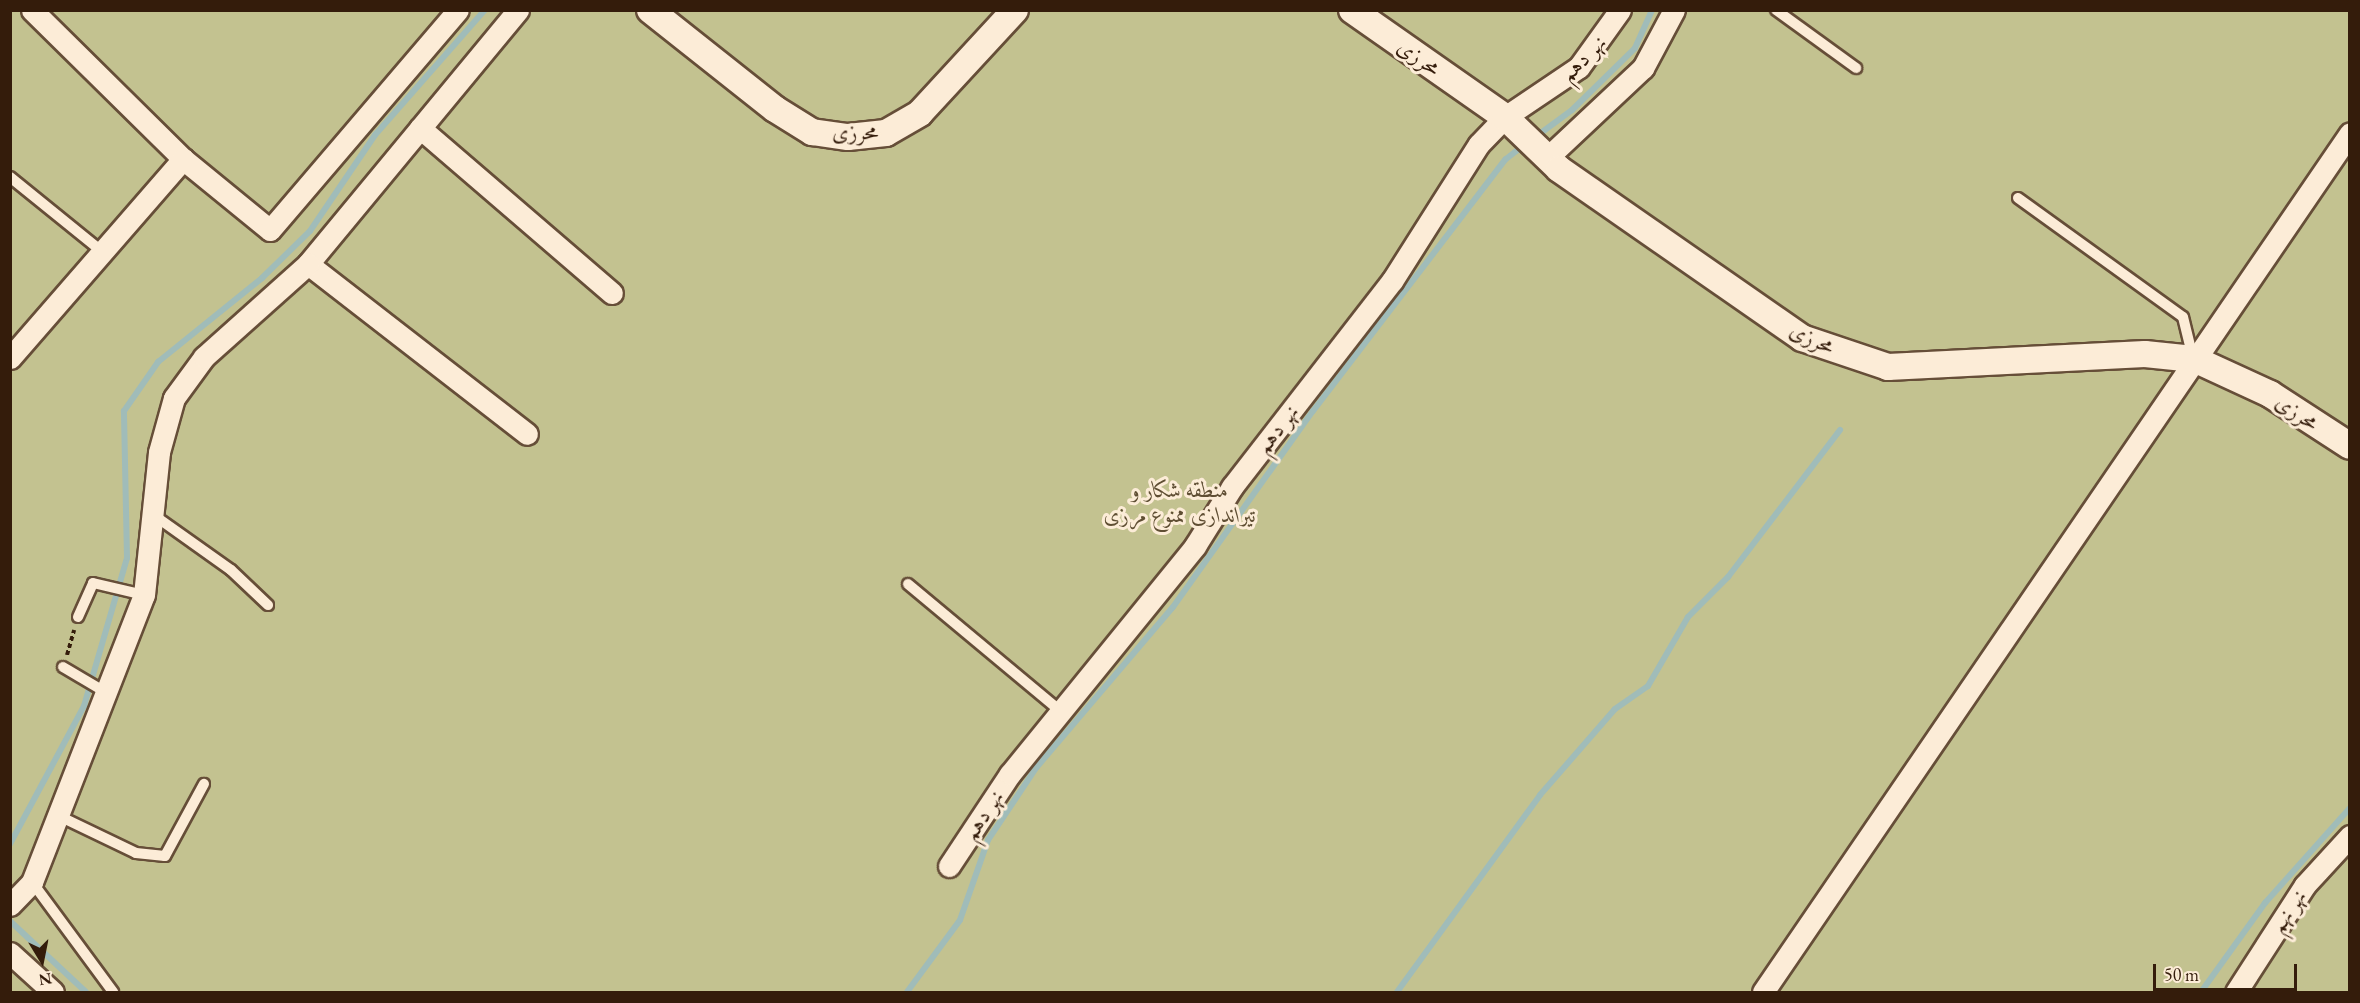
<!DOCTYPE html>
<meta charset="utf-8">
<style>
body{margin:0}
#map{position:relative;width:2360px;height:1003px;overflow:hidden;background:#fbe2c1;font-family:"EB Garamond",Amiri,serif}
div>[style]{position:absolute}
.green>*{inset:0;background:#c3c290;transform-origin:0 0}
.stream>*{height:6px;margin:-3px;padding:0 3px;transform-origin:3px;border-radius:3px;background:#a0bcb9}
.path>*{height:4px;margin-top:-2px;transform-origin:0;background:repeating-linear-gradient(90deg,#341c0b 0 4.5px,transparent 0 7.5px)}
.roads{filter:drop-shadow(2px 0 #664e38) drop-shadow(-2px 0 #664e38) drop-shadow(0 2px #664e38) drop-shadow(0 -2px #664e38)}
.service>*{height:10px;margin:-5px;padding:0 5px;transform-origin:5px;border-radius:5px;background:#fcecd7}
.minor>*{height:21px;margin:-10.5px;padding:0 10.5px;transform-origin:10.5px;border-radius:10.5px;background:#fcecd7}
.tertiary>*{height:26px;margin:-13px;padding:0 13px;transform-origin:13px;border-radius:13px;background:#fcecd7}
span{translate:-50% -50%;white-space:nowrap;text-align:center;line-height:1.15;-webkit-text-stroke:6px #fcecd7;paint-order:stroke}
.street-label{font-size:22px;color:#341c0b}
.park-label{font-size:22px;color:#5f4e33;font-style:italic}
.frame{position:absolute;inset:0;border:12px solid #341c0b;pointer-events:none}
.north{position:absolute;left:12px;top:931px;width:60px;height:60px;-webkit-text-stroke:4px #fcecd7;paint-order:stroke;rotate:170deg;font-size:16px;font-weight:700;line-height:24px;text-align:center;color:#341c0b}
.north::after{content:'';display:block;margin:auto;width:21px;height:27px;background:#341c0b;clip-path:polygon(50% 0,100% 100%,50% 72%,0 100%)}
.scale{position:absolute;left:2153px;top:964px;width:144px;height:27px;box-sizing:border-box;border:3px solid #341c0b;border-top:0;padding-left:8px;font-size:18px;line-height:21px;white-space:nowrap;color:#341c0b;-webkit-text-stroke:4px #fcecd7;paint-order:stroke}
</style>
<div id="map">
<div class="green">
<div style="left:11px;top:11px;width:2338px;height:981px"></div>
</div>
<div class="stream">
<div style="left:1534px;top:138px;width:47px;rotate:-36.4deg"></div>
<div style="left:1572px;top:110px;width:88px;rotate:-44.5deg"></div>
<div style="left:1635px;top:48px;width:42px;rotate:-65.9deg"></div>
<div style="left:10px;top:844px;width:157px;rotate:-61.8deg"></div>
<div style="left:84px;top:706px;width:154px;rotate:-73.8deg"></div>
<div style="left:127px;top:558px;width:147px;rotate:-91.2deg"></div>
<div style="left:124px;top:411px;width:60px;rotate:-55.2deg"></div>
<div style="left:158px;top:362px;width:134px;rotate:-38.9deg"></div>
<div style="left:262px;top:278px;width:67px;rotate:-44.4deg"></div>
<div style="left:310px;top:231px;width:116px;rotate:-55.9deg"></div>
<div style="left:375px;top:135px;width:167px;rotate:-48.7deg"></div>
<div style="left:10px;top:921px;width:104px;rotate:43.1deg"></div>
<div style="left:907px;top:992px;width:89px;rotate:-53.6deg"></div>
<div style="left:960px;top:920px;width:85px;rotate:-70.7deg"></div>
<div style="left:988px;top:840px;width:87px;rotate:-56.3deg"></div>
<div style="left:1036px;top:768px;width:211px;rotate:-49.6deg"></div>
<div style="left:1173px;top:607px;width:241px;rotate:-54.5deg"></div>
<div style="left:1313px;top:411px;width:317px;rotate:-52.6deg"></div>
<div style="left:1506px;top:159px;width:24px;rotate:-38deg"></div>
<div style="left:1397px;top:992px;width:243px;rotate:-54deg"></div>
<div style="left:1540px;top:795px;width:114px;rotate:-48.9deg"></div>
<div style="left:1615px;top:709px;width:40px;rotate:-34.9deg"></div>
<div style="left:1648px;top:686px;width:80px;rotate:-59.9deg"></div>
<div style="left:1688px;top:617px;width:57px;rotate:-45deg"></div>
<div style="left:1728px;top:577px;width:185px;rotate:-52.7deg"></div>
<div style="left:2201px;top:992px;width:110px;rotate:-54.3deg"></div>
<div style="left:2265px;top:903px;width:127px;rotate:-48.2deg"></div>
</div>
<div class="path">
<div style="left:67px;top:655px;width:26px;rotate:-74deg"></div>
</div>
<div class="roads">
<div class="service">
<div style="left:1776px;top:10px;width:99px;rotate:35.9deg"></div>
<div style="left:10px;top:177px;width:121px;rotate:39deg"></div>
<div style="left:2018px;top:198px;width:203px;rotate:35.8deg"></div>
<div style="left:2183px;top:317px;width:42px;rotate:76.3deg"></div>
<div style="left:155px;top:516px;width:93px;rotate:35.4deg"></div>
<div style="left:231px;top:570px;width:51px;rotate:43.4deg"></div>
<div style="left:908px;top:584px;width:197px;rotate:39.8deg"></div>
<div style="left:78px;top:617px;width:37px;rotate:-66deg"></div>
<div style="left:93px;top:583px;width:52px;rotate:13.2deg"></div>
<div style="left:63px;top:667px;width:51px;rotate:30.6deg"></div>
<div style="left:59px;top:816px;width:85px;rotate:25.7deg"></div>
<div style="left:136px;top:853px;width:29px;rotate:6deg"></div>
<div style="left:165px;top:856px;width:82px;rotate:-61.6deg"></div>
<div style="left:32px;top:882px;width:137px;rotate:53.6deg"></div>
</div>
<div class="minor">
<div style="left:32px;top:10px;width:212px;rotate:44.6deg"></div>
<div style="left:183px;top:159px;width:112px;rotate:39.2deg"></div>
<div style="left:270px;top:230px;width:289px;rotate:-49.5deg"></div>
<div style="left:518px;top:10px;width:330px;rotate:129.6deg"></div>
<div style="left:308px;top:264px;width:277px;rotate:37.8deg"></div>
<div style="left:420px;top:128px;width:253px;rotate:40.7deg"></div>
<div style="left:1547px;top:158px;width:132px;rotate:-43.2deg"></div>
<div style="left:1643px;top:68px;width:66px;rotate:-61.9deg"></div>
<div style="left:10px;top:358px;width:264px;rotate:-49deg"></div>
<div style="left:949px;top:866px;width:110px;rotate:-56.5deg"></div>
<div style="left:1010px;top:774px;width:294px;rotate:-50.9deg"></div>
<div style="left:1195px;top:546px;width:70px;rotate:-57.9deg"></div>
<div style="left:1232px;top:487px;width:261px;rotate:-52.2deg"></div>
<div style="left:1392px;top:281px;width:162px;rotate:-57.6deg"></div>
<div style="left:1479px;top:144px;width:37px;rotate:-46deg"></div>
<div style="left:1505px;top:117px;width:89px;rotate:-34deg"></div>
<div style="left:1579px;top:67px;width:70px;rotate:-54.3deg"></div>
<div style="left:10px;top:905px;width:32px;rotate:-46deg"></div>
<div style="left:32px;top:882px;width:308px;rotate:-68.7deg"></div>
<div style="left:144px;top:595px;width:144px;rotate:-84deg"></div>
<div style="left:159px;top:452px;width:56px;rotate:-74.5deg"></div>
<div style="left:174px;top:398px;width:51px;rotate:-53.8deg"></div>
<div style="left:204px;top:357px;width:140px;rotate:-41.8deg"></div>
<div style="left:10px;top:953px;width:58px;rotate:42.2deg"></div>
<div style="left:1763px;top:992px;width:1040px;rotate:-55.65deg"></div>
<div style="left:2236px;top:992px;width:127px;rotate:-57.2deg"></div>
<div style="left:2305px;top:885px;width:67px;rotate:-47.4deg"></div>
</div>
<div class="tertiary">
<div style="left:650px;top:10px;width:159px;rotate:38.4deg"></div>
<div style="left:775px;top:109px;width:44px;rotate:31.9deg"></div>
<div style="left:812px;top:132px;width:36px;rotate:8deg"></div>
<div style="left:848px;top:137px;width:38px;rotate:-6deg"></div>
<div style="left:886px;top:133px;width:39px;rotate:-30deg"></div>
<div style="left:920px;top:113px;width:140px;rotate:-47.3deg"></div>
<div style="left:1352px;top:10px;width:187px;rotate:35deg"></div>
<div style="left:1505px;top:117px;width:75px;rotate:43.9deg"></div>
<div style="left:1559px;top:169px;width:296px;rotate:34.8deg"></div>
<div style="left:1802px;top:338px;width:91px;rotate:18.6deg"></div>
<div style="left:1888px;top:367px;width:257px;rotate:-2.9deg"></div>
<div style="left:2145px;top:354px;width:49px;rotate:5.8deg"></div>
<div style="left:2194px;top:359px;width:84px;rotate:24.7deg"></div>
<div style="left:2270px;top:394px;width:95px;rotate:33deg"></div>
</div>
</div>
<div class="street-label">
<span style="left:1419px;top:57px;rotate:35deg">محرزی</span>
<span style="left:1583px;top:58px;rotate:-45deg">نهر دهم</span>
<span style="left:855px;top:132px;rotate:-1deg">محرزی</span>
<span style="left:1812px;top:338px;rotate:24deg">محرزی</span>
<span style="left:2297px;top:412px;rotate:33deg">محرزی</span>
<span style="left:1277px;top:429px;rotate:-52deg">نهر دهم</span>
<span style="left:983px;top:815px;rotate:-56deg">نهر دهم</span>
<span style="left:2288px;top:911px;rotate:-56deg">نهر نهم</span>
</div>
<div class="park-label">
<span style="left:1180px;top:502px">منطقه شکار و<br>تیراندازی ممنوع مرزی</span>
</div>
<div class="frame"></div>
<div class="north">N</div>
<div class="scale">50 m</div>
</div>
